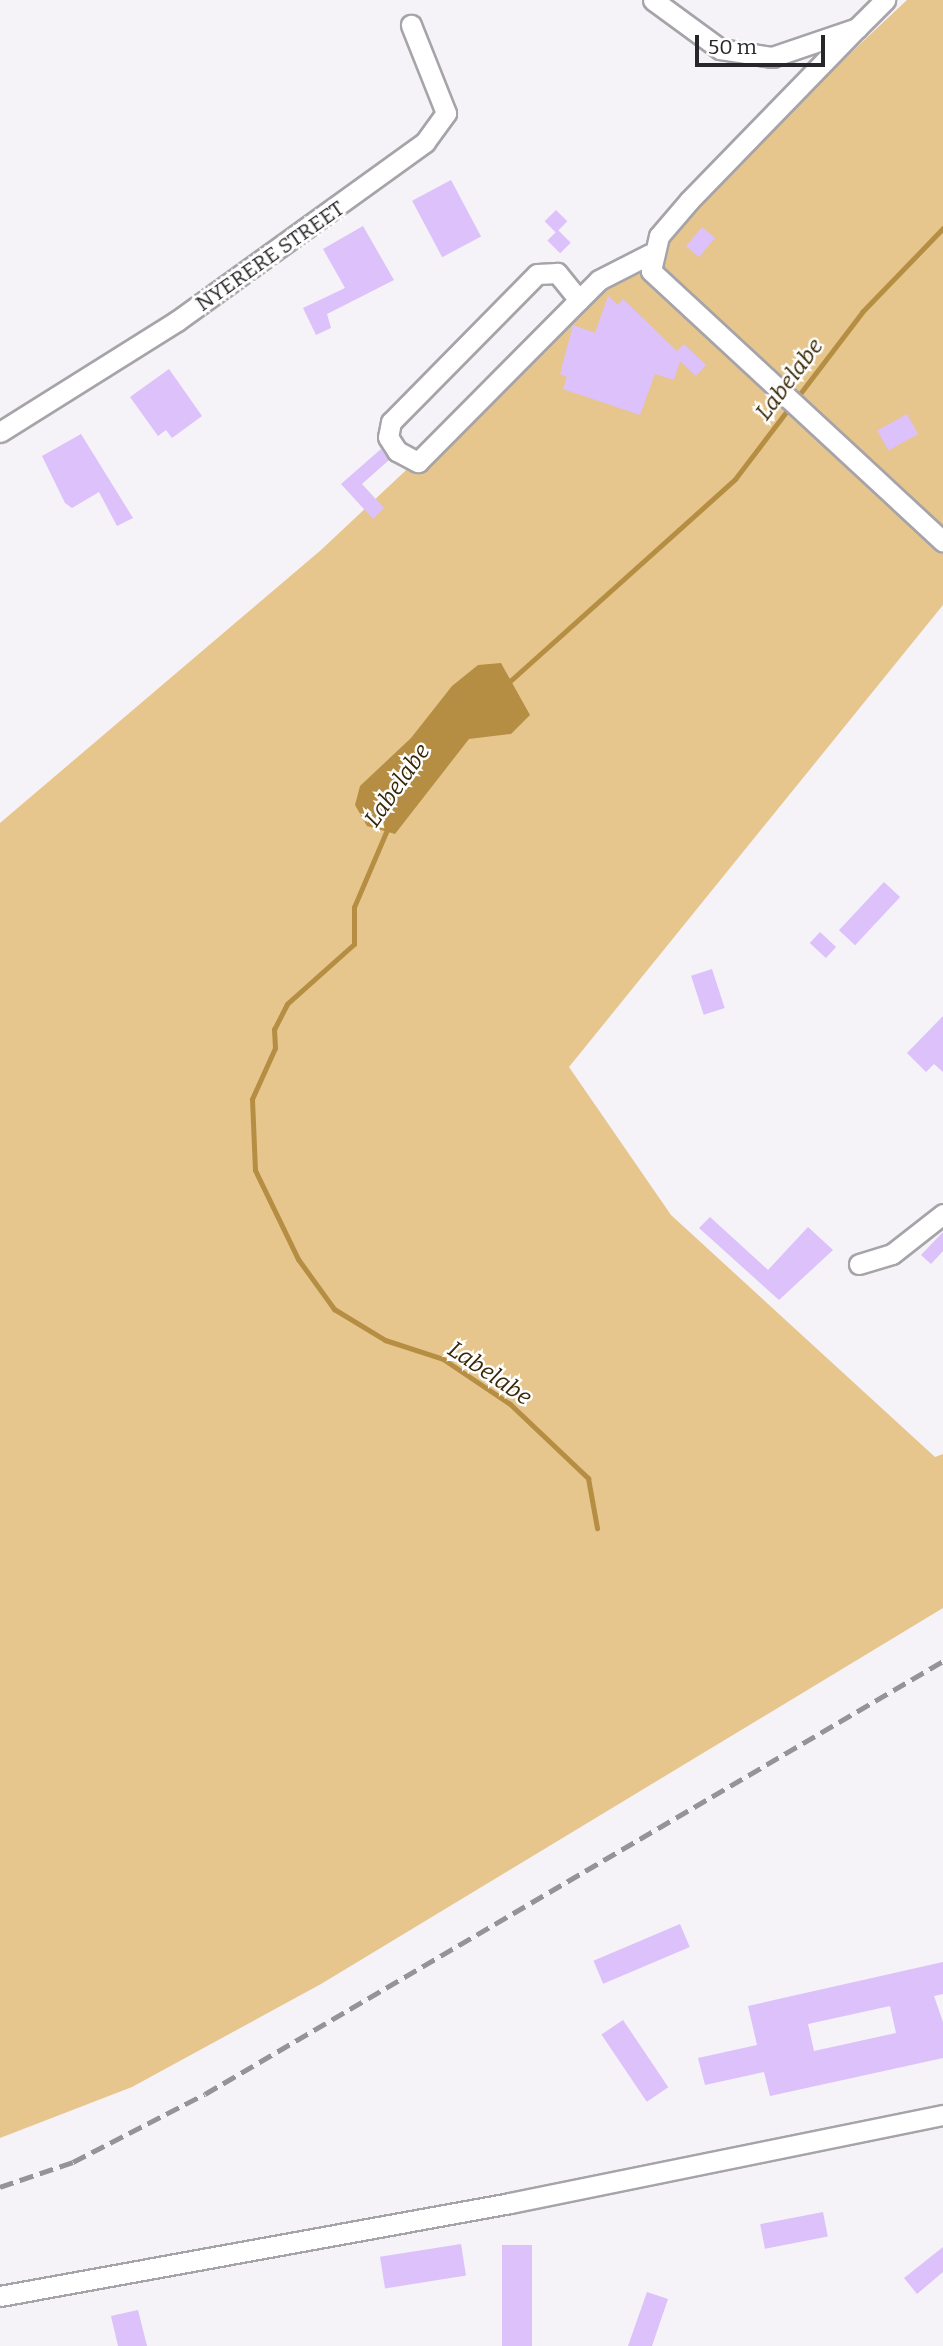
<!DOCTYPE html>
<style>
body{margin:0}
#map{position:relative;width:943px;height:2346px;overflow:hidden;background:#f5f2f8;font-family:Bitter,serif}
div>[style]{position:absolute}
.green>*{inset:0;background:#e7c68d}
.water>*{inset:0;background:#b58e43}
.stream>*{height:5px;margin:-2.5px;padding:0 2.5px;transform-origin:2.5px;border-radius:2.5px;background:#b58e43}
.building>*{inset:0;background:#dcc1fa;transform-origin:0 0}
.roads{filter:drop-shadow(2px 0 #a6a4a9) drop-shadow(-2px 0 #a6a4a9) drop-shadow(0 2px #a6a4a9) drop-shadow(0 -2px #a6a4a9)}
.minor>*{height:19px;margin:-9.5px;padding:0 9.5px;transform-origin:9.5px;border-radius:9.5px;background:#fff}
.rail>*{height:5px;margin-top:-2.5px;transform-origin:0;background:repeating-linear-gradient(90deg,#959397 0 14px,transparent 0 21px)}
span{translate:-50% -50%;white-space:nowrap;text-align:center;line-height:1.15;-webkit-text-stroke:5px #fff;paint-order:stroke}
.street-label{font-size:21px;color:#272628}
.water-label{font-size:23px;color:#382705;font-style:italic}
.scale{position:absolute;left:695px;top:35px;width:130px;height:32px;box-sizing:border-box;border:4px solid #272628;border-top:0;padding-left:9px;font-size:21px;line-height:24px;white-space:nowrap;color:#272628;-webkit-text-stroke:5px #fff;paint-order:stroke}
</style>
<div id="map">
<div class="green">
<div style="clip-path:polygon(907px 0,943px 0,943px 605px,569px 1067px,671px 1215px,935px 1457px,943px 1454px,943px 1608px,321px 1984px,132px 2087px,0 2138px,0 823px,321px 550px)"></div>
</div>
<div class="water">
<div style="clip-path:polygon(501px 663px,530px 715px,511px 734px,469px 739px,395px 834px,367px 826px,355px 805px,360px 786px,411px 738px,452px 686px,478px 665px)"></div>
</div>
<div class="stream">
<div style="left:509px;top:682px;width:304px;rotate:-41.9deg"></div>
<div style="left:735px;top:479px;width:210px;rotate:-52.7deg"></div>
<div style="left:862px;top:312px;width:117px;rotate:-46deg"></div>
<div style="left:389px;top:825px;width:89px;rotate:113.1deg"></div>
<div style="left:354px;top:907px;width:37px;rotate:90deg"></div>
<div style="left:354px;top:944px;width:90px;rotate:138.2deg"></div>
<div style="left:287px;top:1004px;width:28px;rotate:117deg"></div>
<div style="left:274px;top:1029px;width:19px;rotate:87deg"></div>
<div style="left:275px;top:1048px;width:56px;rotate:114.3deg"></div>
<div style="left:252px;top:1099px;width:71px;rotate:87.6deg"></div>
<div style="left:255px;top:1170px;width:99px;rotate:64.2deg"></div>
<div style="left:298px;top:1259px;width:62px;rotate:54.2deg"></div>
<div style="left:334px;top:1309px;width:60px;rotate:31.3deg"></div>
<div style="left:385px;top:1340px;width:61px;rotate:18.1deg"></div>
<div style="left:443px;top:1359px;width:81px;rotate:33.9deg"></div>
<div style="left:510px;top:1404px;width:108px;rotate:43.5deg"></div>
<div style="left:588px;top:1478px;width:51px;rotate:79.8deg"></div>
</div>
<div class="building">
<div style="left:451px;top:180px;width:64px;height:44px;rotate:62deg"></div>
<div style="left:556px;top:210px;width:16px;height:16px;rotate:45deg"></div>
<div style="clip-path:polygon(363px 226px,394px 280px,327px 314px,331px 328px,316px 335px,303px 308px,345px 288px,323px 249px)"></div>
<div style="left:702px;top:227px;width:17px;height:25px;rotate:40deg"></div>
<div style="left:558px;top:230px;width:18px;height:15px;rotate:45deg"></div>
<div style="clip-path:polygon(608px 296px,618px 305px,623px 299px,677px 351px,684px 344px,706px 365px,696px 376px,680px 361px,674px 380px,655px 374px,640px 415px,563px 389px,567px 377px,560px 374px,573px 325px,595px 333px)"></div>
<div style="clip-path:polygon(169px 369px,202px 416px,172px 438px,166px 430px,158px 436px,130px 397px)"></div>
<div style="left:907px;top:414px;width:23px;height:34px;rotate:61deg"></div>
<div style="clip-path:polygon(81px 434px,133px 518px,117px 526px,99px 492px,72px 508px,65px 503px,42px 456px)"></div>
<div style="clip-path:polygon(381px 449px,389px 460px,362px 484px,384px 508px,373px 519px,341px 484px)"></div>
<div style="left:884px;top:882px;width:22px;height:66px;rotate:43deg"></div>
<div style="left:820px;top:932px;width:22px;height:15px;rotate:43deg"></div>
<div style="left:712px;top:969px;width:41px;height:22px;rotate:72deg"></div>
<div style="clip-path:polygon(943px 1016px,943px 1072px,934px 1064px,926px 1072px,907px 1053px)"></div>
<div style="clip-path:polygon(710px 1217px,768px 1270px,808px 1227px,833px 1250px,779px 1300px,699px 1228px)"></div>
<div style="clip-path:polygon(943px 1232px,943px 1251px,931px 1264px,921px 1255px)"></div>
<div style="left:680px;top:1924px;width:25px;height:94px;rotate:67deg"></div>
<div style="clip-path:polygon(evenodd,943px 1962px,943px 1994px,934px 1996px,943px 2022px,943px 2058px,770px 2096px,764px 2072px,705px 2085px,698px 2058px,757px 2045px,748px 2006px,943px 1962px,890px 2006px,896px 2033px,814px 2051px,808px 2024px,890px 2006px)"></div>
<div style="left:623px;top:2020px;width:81px;height:26px;rotate:56deg"></div>
<div style="left:823px;top:2212px;width:25px;height:64px;rotate:79deg"></div>
<div style="left:461px;top:2244px;width:32px;height:82px;rotate:81deg"></div>
<div style="left:502px;top:2245px;width:30px;height:101px"></div>
<div style="clip-path:polygon(943px 2247px,943px 2272px,917px 2294px,904px 2278px)"></div>
<div style="clip-path:polygon(647px 2292px,668px 2299px,652px 2346px,628px 2346px)"></div>
<div style="clip-path:polygon(138px 2310px,147px 2346px,118px 2346px,111px 2316px)"></div>
</div>
<div class="roads">
<div class="minor">
<div style="left:653px;top:0;width:83px;rotate:36.2deg"></div>
<div style="left:720px;top:49px;width:53px;rotate:8.7deg"></div>
<div style="left:772px;top:57px;width:90px;rotate:-18.8deg"></div>
<div style="left:857px;top:28px;width:40px;rotate:-45deg"></div>
<div style="left:857px;top:28px;width:241px;rotate:134.2deg"></div>
<div style="left:689px;top:201px;width:46px;rotate:130.6deg"></div>
<div style="left:659px;top:236px;width:36px;rotate:103deg"></div>
<div style="left:651px;top:271px;width:398px;rotate:42.8deg"></div>
<div style="left:579px;top:300px;width:35px;rotate:-129deg"></div>
<div style="left:557px;top:273px;width:20px;rotate:177deg"></div>
<div style="left:537px;top:274px;width:208px;rotate:134.6deg"></div>
<div style="left:391px;top:422px;width:15px;rotate:101deg"></div>
<div style="left:388px;top:437px;width:17px;rotate:57deg"></div>
<div style="left:397px;top:451px;width:24px;rotate:28deg"></div>
<div style="left:418px;top:462px;width:228px;rotate:-45.2deg"></div>
<div style="left:579px;top:300px;width:28px;rotate:-45deg"></div>
<div style="left:599px;top:280px;width:57px;rotate:-27deg"></div>
<div style="left:0;top:432px;width:209px;rotate:-32.1deg"></div>
<div style="left:177px;top:321px;width:306px;rotate:-35.8deg"></div>
<div style="left:425px;top:142px;width:36px;rotate:-54deg"></div>
<div style="left:446px;top:113px;width:95px;rotate:-111.7deg"></div>
<div style="left:859px;top:1264px;width:34px;rotate:-17deg"></div>
<div style="left:892px;top:1254px;width:65px;rotate:-38.1deg"></div>
<div style="left:0;top:2296px;width:518px;rotate:-10.33deg"></div>
<div style="left:510px;top:2203px;width:442px;rotate:-11.5deg"></div>
</div>
</div>
<div class="rail">
<div style="left:0;top:2187px;width:77px;rotate:-18.9deg"></div>
<div style="left:73px;top:2162px;width:148px;rotate:-27.3deg"></div>
<div style="left:205px;top:2094px;width:856px;rotate:-30.4deg"></div>
</div>
<div class="street-label">
<span style="left:270px;top:256px;rotate:-35deg">NYERERE STREET</span>
</div>
<div class="water-label">
<span style="left:789px;top:379px;rotate:-53deg">Labelabe</span>
<span style="left:397px;top:785px;rotate:-55deg">Labelabe</span>
<span style="left:490px;top:1373px;rotate:34deg">Labelabe</span>
</div>
<div class="scale">50 m</div>
</div>
